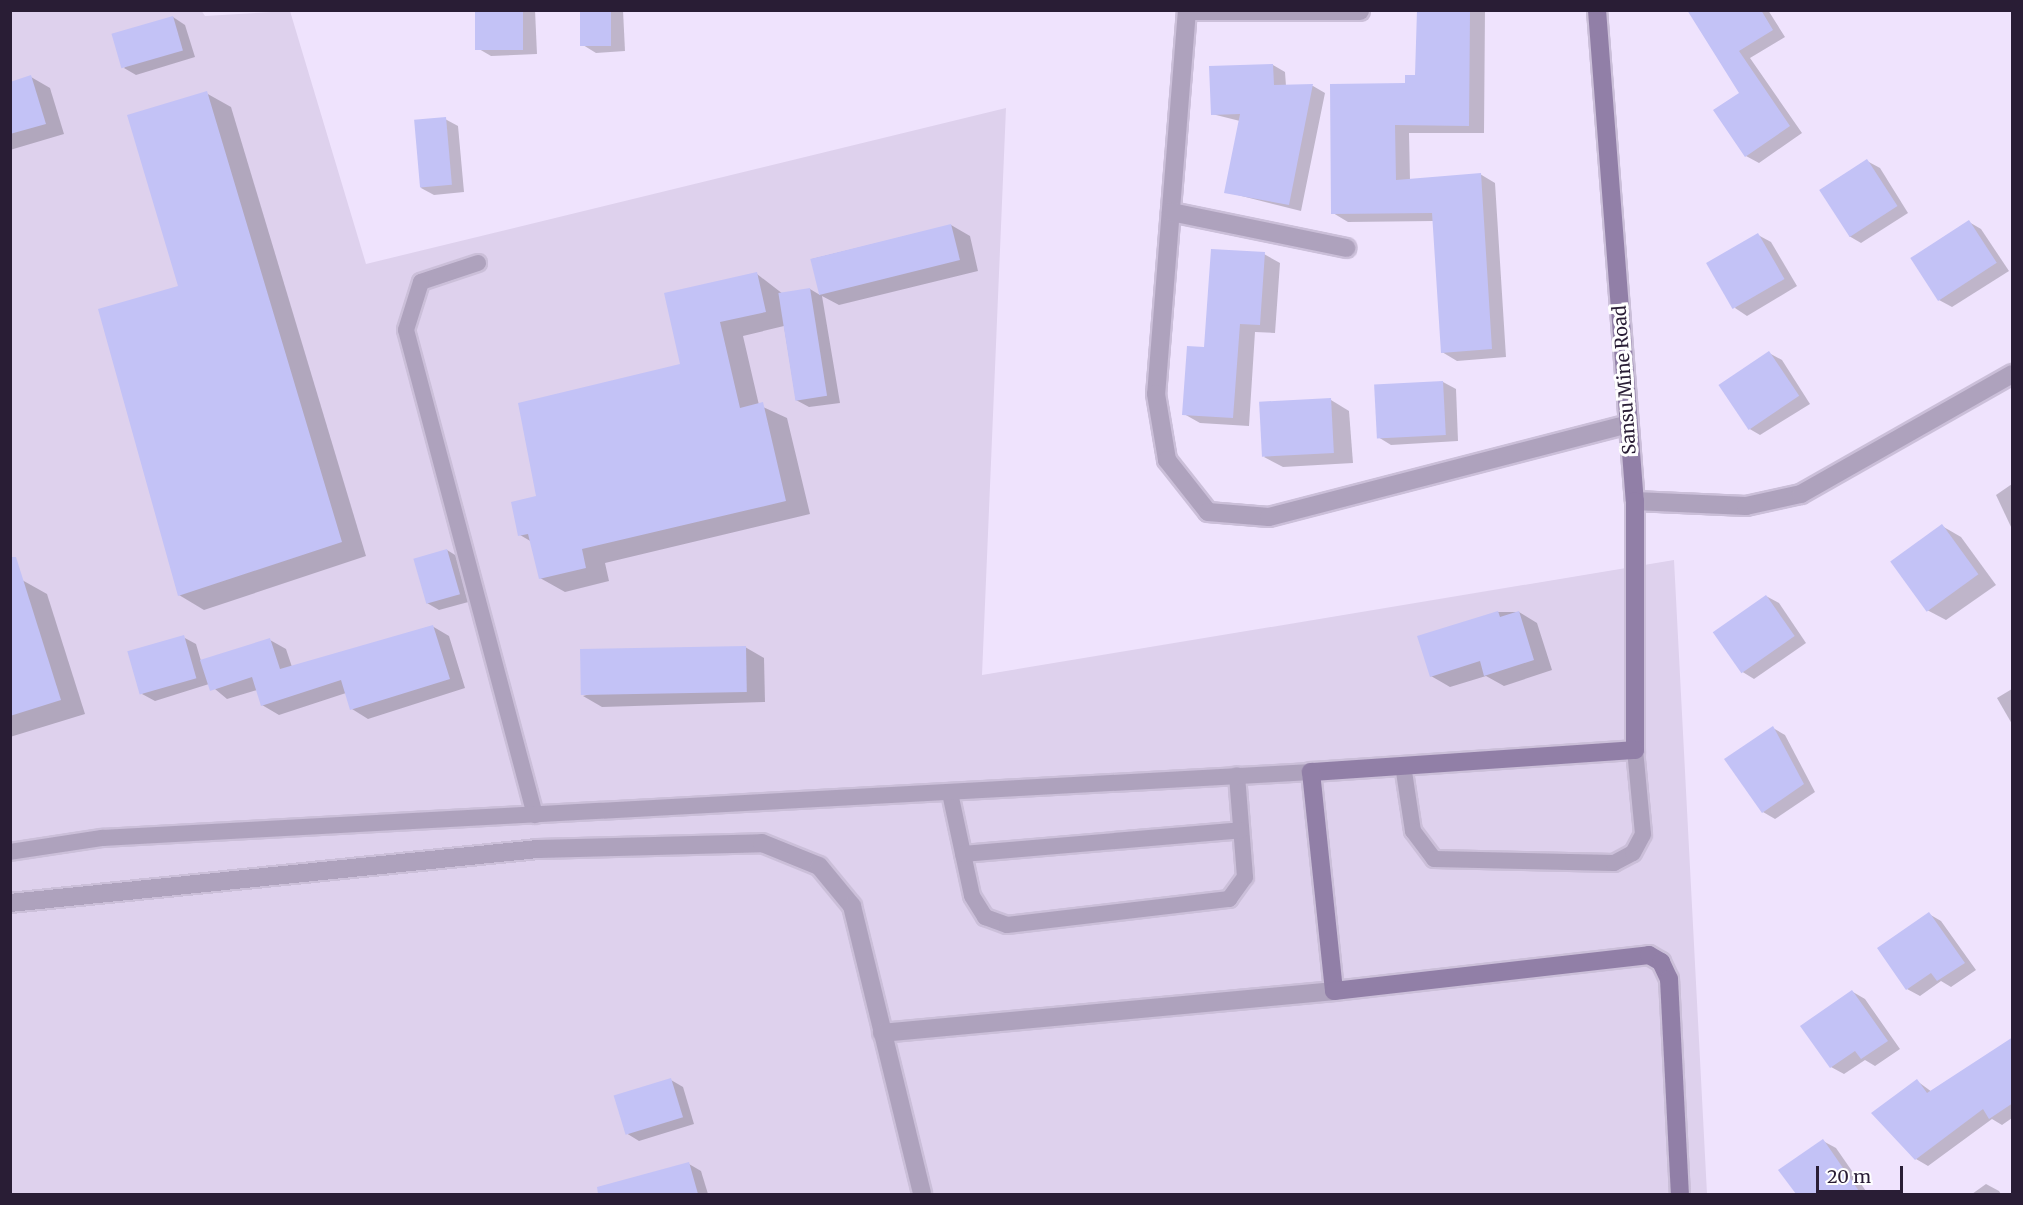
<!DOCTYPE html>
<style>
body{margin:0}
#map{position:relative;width:2023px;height:1205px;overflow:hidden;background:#efe3fd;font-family:Merriweather,serif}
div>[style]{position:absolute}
.built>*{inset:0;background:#ded1ed}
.shadow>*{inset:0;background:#0003}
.building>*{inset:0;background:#c3c2f6;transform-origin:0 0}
.roads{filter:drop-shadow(2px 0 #cbbfd9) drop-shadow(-2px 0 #cbbfd9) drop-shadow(0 2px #cbbfd9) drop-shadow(0 -2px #cbbfd9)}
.lane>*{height:16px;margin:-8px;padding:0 8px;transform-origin:8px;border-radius:8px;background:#aea2bd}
.street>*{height:18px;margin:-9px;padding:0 9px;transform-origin:9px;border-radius:9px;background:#aea2bd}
.secondary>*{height:18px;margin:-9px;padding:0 9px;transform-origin:9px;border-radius:9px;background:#917fa7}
span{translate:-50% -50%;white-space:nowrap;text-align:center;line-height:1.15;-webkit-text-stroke:6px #fff;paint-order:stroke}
.street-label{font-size:18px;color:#291d35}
.frame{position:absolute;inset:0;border:12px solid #291d35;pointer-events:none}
.scale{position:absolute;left:1816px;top:1166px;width:87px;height:27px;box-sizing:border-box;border:3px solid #291d35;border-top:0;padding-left:8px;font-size:18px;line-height:21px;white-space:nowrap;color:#291d35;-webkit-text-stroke:4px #fff;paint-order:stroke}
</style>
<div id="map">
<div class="built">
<div style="clip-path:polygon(201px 10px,205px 16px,290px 11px,366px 264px,1006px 108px,982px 675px,1674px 560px,1707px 1194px,11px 1194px,10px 11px)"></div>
</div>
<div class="shadow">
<div style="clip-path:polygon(477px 10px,535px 10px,537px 54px,491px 56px,479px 49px)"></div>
<div style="clip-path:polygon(581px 10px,623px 10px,625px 51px,596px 53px,583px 45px)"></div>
<div style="clip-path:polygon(1418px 10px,1485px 10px,1484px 133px,1409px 133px,1410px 180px,1480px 174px,1495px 183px,1506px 357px,1457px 361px,1442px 352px,1434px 221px,1348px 222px,1333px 213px,1406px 84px,1417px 76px)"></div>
<div style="clip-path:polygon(1700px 10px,1768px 10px,1785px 37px,1750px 58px,1802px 133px,1759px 163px,1746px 156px,1741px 93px)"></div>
<div style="clip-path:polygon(173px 17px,185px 25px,195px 57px,136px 75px,124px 68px)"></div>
<div style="clip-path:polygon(1273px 65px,1285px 72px,1286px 86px,1313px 86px,1325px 93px,1301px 211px,1226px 192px,1240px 121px,1212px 114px)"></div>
<div style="clip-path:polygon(31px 77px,50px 88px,64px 134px,10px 150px,10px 83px)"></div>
<div style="clip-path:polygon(206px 93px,231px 107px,366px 556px,204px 610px,179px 595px,180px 287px)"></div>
<div style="clip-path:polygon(445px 119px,458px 126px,464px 192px,434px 195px,421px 188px)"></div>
<div style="clip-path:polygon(1867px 161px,1880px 168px,1908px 213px,1861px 243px,1849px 236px)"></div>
<div style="clip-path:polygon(1969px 222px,1981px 229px,2009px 271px,1952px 307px,1939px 300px,1912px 259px)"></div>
<div style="clip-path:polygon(951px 225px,970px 236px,978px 271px,839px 305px,822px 296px,840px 403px,809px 407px,796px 400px,784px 326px,743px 336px,759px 405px,787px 418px,810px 514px,605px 563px,609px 581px,565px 592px,540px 578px,532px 542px,520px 535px,538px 497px,682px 365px,757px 274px,783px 294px,810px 289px,820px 295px,812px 259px)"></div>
<div style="clip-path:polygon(1758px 235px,1771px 242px,1797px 286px,1747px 316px,1735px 308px)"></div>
<div style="clip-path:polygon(1264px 254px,1280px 263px,1275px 333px,1255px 332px,1249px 426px,1200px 423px,1184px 414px,1206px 349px)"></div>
<div style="clip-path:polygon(1769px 353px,1782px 360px,1810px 404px,1760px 435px,1748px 428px)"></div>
<div style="clip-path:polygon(1443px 382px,1456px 389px,1458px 441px,1391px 445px,1378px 437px)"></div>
<div style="clip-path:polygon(1331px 400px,1349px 411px,1353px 463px,1283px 467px,1264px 457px)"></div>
<div style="clip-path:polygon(2012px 484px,2012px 529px,1996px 495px)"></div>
<div style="clip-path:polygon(1942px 526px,1961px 537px,1996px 585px,1946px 620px,1927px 610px)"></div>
<div style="clip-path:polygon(447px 550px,460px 558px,472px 601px,439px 610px,427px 603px)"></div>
<div style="clip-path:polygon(22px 580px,47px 594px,85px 714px,10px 737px,10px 584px)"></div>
<div style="clip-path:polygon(1766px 596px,1779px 603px,1806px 643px,1754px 679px,1741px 671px)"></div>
<div style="clip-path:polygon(1498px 612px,1519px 612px,1537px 623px,1552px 670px,1504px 686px,1486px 676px,1450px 687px,1431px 676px)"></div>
<div style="clip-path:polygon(432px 626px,449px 636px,465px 688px,368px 719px,352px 709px,346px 693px,279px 715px,262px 705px,257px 690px,227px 699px,209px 684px,155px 701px,142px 694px,183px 637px,196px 644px,201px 661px,270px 640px,286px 649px,292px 667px)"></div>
<div style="clip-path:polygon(745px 647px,764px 658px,765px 702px,602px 707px,583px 696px)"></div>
<div style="clip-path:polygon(2012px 689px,2012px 724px,1997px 698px)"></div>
<div style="clip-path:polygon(1773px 728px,1785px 735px,1815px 792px,1775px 819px,1763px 812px)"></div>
<div style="clip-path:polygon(1929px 914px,1941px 921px,1976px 970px,1951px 987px,1941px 981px,1920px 996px,1907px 989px)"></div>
<div style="clip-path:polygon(1853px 992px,1865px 999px,1900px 1049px,1875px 1066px,1865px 1060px,1844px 1074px,1831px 1067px,1803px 1027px)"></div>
<div style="clip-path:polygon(2012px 1039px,2012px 1118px,2002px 1125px,1992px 1119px,1928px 1166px,1916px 1159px,1917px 1081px,1932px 1092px)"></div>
<div style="clip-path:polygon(671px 1080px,683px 1087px,694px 1124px,639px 1141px,626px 1133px)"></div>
<div style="clip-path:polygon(1823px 1141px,1836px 1148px,1868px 1194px,1797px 1194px,1780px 1170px)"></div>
<div style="clip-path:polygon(689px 1164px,701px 1171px,708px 1194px,634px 1194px,630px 1180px)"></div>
<div style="clip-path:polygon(1986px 1184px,1999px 1191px,2001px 1194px,1972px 1194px)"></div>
</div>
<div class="building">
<div style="left:475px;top:10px;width:48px;height:40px"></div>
<div style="left:580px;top:10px;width:31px;height:36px"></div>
<div style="clip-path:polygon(1417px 10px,1470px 10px,1469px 126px,1395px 125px,1396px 180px,1481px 173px,1492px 349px,1441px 353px,1432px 213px,1331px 214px,1330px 84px,1405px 83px,1405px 75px,1415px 75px)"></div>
<div style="clip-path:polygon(1687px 10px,1761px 10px,1773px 30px,1739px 51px,1790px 126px,1745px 157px,1713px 110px,1739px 93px)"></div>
<div style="left:173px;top:16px;width:36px;height:64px;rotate:74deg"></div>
<div style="clip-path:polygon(1273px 64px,1274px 85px,1313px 84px,1289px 205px,1224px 193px,1240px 114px,1211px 115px,1209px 66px)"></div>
<div style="clip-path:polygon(31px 75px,46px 124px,10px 134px,10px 82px)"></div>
<div style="clip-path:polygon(207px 91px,342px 542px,178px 596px,98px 309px,178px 286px,127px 115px)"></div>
<div style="left:446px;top:117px;width:68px;height:32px;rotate:85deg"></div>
<div style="left:1867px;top:159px;width:56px;height:57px;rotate:57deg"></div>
<div style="left:1969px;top:220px;width:51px;height:70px;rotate:57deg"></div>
<div style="left:951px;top:224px;width:37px;height:145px;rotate:76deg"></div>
<div style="left:1758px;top:233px;width:53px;height:60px;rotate:60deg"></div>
<div style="clip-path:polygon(1211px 249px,1265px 252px,1260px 325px,1240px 324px,1233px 418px,1182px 415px,1187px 346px,1204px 347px)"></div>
<div style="clip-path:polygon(757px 272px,766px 312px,720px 322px,740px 408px,763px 402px,786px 501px,582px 549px,586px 568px,539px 579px,528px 534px,518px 536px,511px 502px,536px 496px,518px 403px,680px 364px,664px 293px)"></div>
<div style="left:810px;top:288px;width:109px;height:32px;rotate:81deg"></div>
<div style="left:1769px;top:351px;width:54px;height:61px;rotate:56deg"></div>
<div style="left:1443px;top:381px;width:54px;height:69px;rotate:87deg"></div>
<div style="left:1331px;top:398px;width:55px;height:72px;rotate:87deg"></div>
<div style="left:1942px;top:524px;width:62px;height:64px;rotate:54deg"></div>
<div style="left:447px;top:549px;width:47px;height:35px;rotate:74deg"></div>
<div style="clip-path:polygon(10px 557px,16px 557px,61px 700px,10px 716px)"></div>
<div style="left:1766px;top:595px;width:50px;height:65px;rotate:55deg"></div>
<div style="clip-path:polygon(1498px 611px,1500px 617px,1519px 611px,1534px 660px,1484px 676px,1480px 661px,1430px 677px,1417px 636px)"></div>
<div style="clip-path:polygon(433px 625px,450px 679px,350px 710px,341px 680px,261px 706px,252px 677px,210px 691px,200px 660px,270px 638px,280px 669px)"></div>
<div style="left:184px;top:635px;width:45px;height:59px;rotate:74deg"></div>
<div style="left:746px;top:646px;width:46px;height:166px;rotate:89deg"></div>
<div style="clip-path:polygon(1773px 726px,1804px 784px,1762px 813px,1724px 759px)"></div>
<div style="clip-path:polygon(1929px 912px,1965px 963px,1937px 981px,1931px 973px,1906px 990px,1877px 948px)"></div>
<div style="clip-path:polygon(1852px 990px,1888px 1041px,1861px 1059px,1855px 1051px,1830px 1068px,1800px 1026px)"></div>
<div style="clip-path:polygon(2013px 1037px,2013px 1103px,1989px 1119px,1983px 1109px,1915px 1160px,1871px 1113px,1917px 1079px,1927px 1093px)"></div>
<div style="left:671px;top:1078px;width:41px;height:60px;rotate:73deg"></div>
<div style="clip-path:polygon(1823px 1139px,1861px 1194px,1796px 1194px,1778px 1170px)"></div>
<div style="clip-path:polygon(689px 1162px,698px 1194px,598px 1194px,597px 1187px)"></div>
</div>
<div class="roads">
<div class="lane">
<div style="left:478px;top:263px;width:60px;rotate:161.6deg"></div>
<div style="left:421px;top:282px;width:50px;rotate:107.4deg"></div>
<div style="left:406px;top:330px;width:502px;rotate:75.11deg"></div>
<div style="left:1403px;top:765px;width:67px;rotate:81.4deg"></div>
<div style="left:1413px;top:831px;width:35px;rotate:53deg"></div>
<div style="left:1434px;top:859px;width:180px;rotate:1.3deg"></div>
<div style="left:1614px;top:863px;width:21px;rotate:-28deg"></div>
<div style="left:1633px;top:853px;width:21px;rotate:-62deg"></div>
<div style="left:1643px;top:834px;width:84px;rotate:-95.4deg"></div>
<div style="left:950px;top:793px;width:105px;rotate:77.9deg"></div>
<div style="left:972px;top:896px;width:25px;rotate:58deg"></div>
<div style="left:985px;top:917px;width:23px;rotate:20deg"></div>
<div style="left:1007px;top:925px;width:224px;rotate:-6.7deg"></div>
<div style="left:1229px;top:899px;width:27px;rotate:-54deg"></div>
<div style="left:1245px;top:877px;width:102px;rotate:-94.5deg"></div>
<div style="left:10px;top:852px;width:93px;rotate:-8.7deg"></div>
<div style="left:102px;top:838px;width:1211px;rotate:-3.12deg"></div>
<div style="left:963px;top:854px;width:279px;rotate:-4.9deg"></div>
</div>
<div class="street">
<div style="left:1187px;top:10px;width:385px;rotate:94.6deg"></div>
<div style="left:1156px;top:394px;width:67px;rotate:80.5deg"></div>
<div style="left:1167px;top:460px;width:66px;rotate:51.7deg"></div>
<div style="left:1208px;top:512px;width:61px;rotate:4.7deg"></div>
<div style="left:1269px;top:517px;width:371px;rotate:-14.5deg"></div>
<div style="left:1187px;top:11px;width:173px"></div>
<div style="left:1171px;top:212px;width:179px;rotate:11.6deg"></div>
<div style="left:1635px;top:501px;width:111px;rotate:2.6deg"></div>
<div style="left:1746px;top:506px;width:56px;rotate:-12.3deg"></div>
<div style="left:1801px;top:494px;width:243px;rotate:-29.6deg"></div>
<div style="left:10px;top:903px;width:531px;rotate:-5.84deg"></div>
<div style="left:538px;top:849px;width:224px;rotate:-1.5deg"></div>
<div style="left:762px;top:843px;width:61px;rotate:22deg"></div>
<div style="left:819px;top:866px;width:52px;rotate:50.5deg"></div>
<div style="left:852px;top:906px;width:296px;rotate:76.3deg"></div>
<div style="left:882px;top:1033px;width:454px;rotate:-5.3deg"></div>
</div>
<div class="secondary">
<div style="left:1597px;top:10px;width:492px;rotate:85.6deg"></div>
<div style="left:1635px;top:501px;width:249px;rotate:90deg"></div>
<div style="left:1635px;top:750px;width:325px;rotate:176.1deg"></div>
<div style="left:1311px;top:772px;width:220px;rotate:84deg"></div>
<div style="left:1334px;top:991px;width:317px;rotate:-6.5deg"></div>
<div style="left:1649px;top:955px;width:14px;rotate:30deg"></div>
<div style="left:1661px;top:962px;width:19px;rotate:65deg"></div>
<div style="left:1669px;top:979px;width:215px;rotate:87.1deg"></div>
</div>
</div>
<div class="street-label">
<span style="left:1625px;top:380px;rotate:-94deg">Sansu Mine Road</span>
</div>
<div class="frame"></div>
<div class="scale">20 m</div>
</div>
